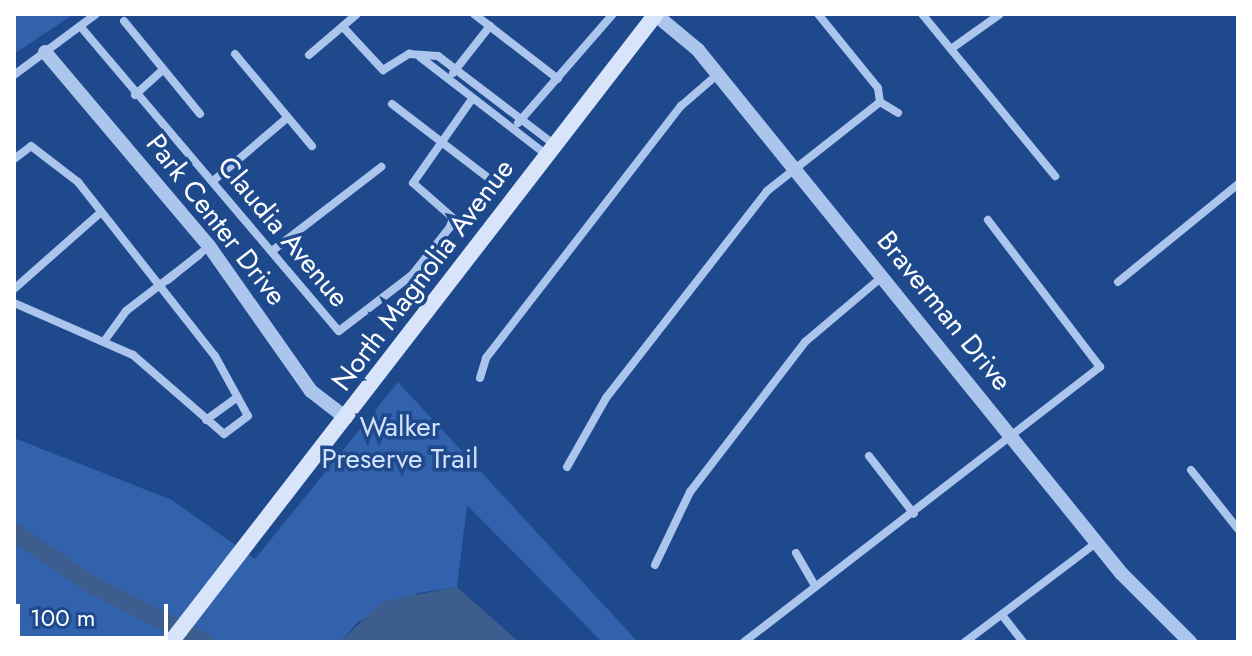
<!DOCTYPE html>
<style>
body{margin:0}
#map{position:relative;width:1252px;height:656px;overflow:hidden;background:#1e498d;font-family:Jost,sans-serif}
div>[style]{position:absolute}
.green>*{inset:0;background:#3162ab}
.water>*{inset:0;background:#3e5d8f}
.river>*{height:18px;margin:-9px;padding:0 9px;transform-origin:9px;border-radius:9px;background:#3e5d8f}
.minor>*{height:8px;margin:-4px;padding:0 4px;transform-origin:4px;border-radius:4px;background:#abc5ed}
.tertiary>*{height:14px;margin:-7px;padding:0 7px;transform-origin:7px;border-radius:7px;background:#abc5ed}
.secondary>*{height:16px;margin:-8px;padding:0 8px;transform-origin:8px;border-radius:8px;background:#d8e4f9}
span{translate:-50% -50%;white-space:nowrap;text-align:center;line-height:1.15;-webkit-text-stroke:7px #1e498d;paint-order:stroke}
.street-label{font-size:28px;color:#fff}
.park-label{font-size:28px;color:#d1e1f9}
.frame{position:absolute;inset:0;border:16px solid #fff;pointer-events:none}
.scale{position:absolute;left:16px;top:604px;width:152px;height:36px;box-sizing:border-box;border:4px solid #fff;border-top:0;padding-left:10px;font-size:24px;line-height:28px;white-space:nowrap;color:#fff;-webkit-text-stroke:6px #1e498d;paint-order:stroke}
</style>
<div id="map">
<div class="green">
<div style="clip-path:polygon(14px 14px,74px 14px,14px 54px)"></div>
<div style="clip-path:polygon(398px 382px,638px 642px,602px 642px,467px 505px,457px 587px,418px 593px,358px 622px,340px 642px,14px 642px,14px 438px,172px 500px,255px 559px)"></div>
</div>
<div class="water">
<div style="clip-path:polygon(457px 587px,519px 642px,340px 642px,383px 601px)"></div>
</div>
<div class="river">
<div style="left:14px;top:532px;width:91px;rotate:34.2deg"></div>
<div style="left:89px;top:583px;width:129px;rotate:27.2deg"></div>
</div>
<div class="minor">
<div style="left:474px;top:14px;width:106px;rotate:37.7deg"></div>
<div style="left:818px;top:14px;width:95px;rotate:51deg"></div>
<div style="left:878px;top:88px;width:14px;rotate:82deg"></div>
<div style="left:922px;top:14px;width:210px;rotate:50.6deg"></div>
<div style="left:124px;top:21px;width:120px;rotate:50.7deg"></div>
<div style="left:80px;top:26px;width:400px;rotate:49.7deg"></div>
<div style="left:339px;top:331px;width:92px;rotate:-37.5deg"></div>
<div style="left:412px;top:275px;width:61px;rotate:-51.6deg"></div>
<div style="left:450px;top:227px;width:9px;rotate:-72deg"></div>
<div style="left:453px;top:218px;width:53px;rotate:-138.8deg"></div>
<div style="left:413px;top:183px;width:103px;rotate:-54.9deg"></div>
<div style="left:343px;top:27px;width:59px;rotate:47.1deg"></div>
<div style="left:383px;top:70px;width:31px;rotate:-32deg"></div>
<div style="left:409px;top:54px;width:29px;rotate:4deg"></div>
<div style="left:438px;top:56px;width:147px;rotate:37.3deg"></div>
<div style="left:951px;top:49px;width:60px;rotate:-35.5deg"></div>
<div style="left:235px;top:54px;width:120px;rotate:50.1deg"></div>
<div style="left:309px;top:55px;width:63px;rotate:-40.5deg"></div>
<div style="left:420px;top:57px;width:160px;rotate:37.7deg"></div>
<div style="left:453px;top:73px;width:60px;rotate:-51.8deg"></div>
<div style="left:14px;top:75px;width:102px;rotate:-36.6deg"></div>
<div style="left:135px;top:95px;width:38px;rotate:-42deg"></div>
<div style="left:880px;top:102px;width:21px;rotate:31deg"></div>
<div style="left:392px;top:104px;width:120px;rotate:37.5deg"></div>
<div style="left:518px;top:123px;width:145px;rotate:-48.9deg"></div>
<div style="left:14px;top:159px;width:21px;rotate:-37deg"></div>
<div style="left:31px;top:146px;width:59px;rotate:37.5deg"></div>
<div style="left:78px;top:182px;width:221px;rotate:51.8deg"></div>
<div style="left:215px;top:356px;width:68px;rotate:61.2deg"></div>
<div style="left:248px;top:416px;width:30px;rotate:143deg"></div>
<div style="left:224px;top:434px;width:121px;rotate:-139deg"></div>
<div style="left:133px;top:355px;width:130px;rotate:-156.4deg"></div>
<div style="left:213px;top:181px;width:97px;rotate:-40.4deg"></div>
<div style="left:272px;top:251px;width:138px;rotate:-37.6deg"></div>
<div style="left:168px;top:280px;width:44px;rotate:-39.5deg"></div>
<div style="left:1118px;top:282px;width:155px;rotate:-39.2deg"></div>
<div style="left:14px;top:289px;width:116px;rotate:-41.5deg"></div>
<div style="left:105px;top:340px;width:36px;rotate:-54deg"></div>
<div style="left:126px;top:311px;width:92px;rotate:-37.5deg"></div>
<div style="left:480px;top:378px;width:21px;rotate:-73deg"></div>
<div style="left:486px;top:358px;width:319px;rotate:-52.3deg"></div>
<div style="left:681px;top:106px;width:49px;rotate:-40.9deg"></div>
<div style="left:206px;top:420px;width:39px;rotate:-36deg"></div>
<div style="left:869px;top:456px;width:73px;rotate:52.2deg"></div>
<div style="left:567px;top:467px;width:79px;rotate:-60.5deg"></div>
<div style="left:606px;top:398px;width:262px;rotate:-52.1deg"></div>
<div style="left:767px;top:191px;width:144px;rotate:-38.2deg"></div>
<div style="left:1191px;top:470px;width:75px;rotate:51.5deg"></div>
<div style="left:796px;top:553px;width:39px;rotate:60deg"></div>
<div style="left:655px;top:565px;width:81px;rotate:-64.4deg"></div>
<div style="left:690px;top:492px;width:189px;rotate:-52.5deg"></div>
<div style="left:805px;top:342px;width:101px;rotate:-40.2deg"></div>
<div style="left:1002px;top:615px;width:34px;rotate:52deg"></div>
<div style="left:744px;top:642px;width:450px;rotate:-37.7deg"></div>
<div style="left:1100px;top:367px;width:185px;rotate:-127.3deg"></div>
<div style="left:965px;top:642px;width:166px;rotate:-37.1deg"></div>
</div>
<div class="tertiary">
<div style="left:656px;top:15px;width:55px;rotate:39.8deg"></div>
<div style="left:698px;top:50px;width:673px;rotate:51.03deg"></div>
<div style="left:1121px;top:573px;width:98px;rotate:45deg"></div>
<div style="left:45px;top:52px;width:254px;rotate:49.8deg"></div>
<div style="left:209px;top:246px;width:177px;rotate:54.9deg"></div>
<div style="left:311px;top:391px;width:44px;rotate:37.6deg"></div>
</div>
<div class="secondary">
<div style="left:171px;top:642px;width:793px;rotate:-52.32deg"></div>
</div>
<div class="street-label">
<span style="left:216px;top:220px;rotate:52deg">Park Center Drive</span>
<span style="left:283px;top:232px;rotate:50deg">Claudia Avenue</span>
<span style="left:423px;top:275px;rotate:-53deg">North Magnolia Avenue</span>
<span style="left:944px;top:311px;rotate:51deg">Braverman Drive</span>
</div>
<div class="park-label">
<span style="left:400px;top:443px">Walker<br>Preserve Trail</span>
</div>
<div class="frame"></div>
<div class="scale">100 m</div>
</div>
